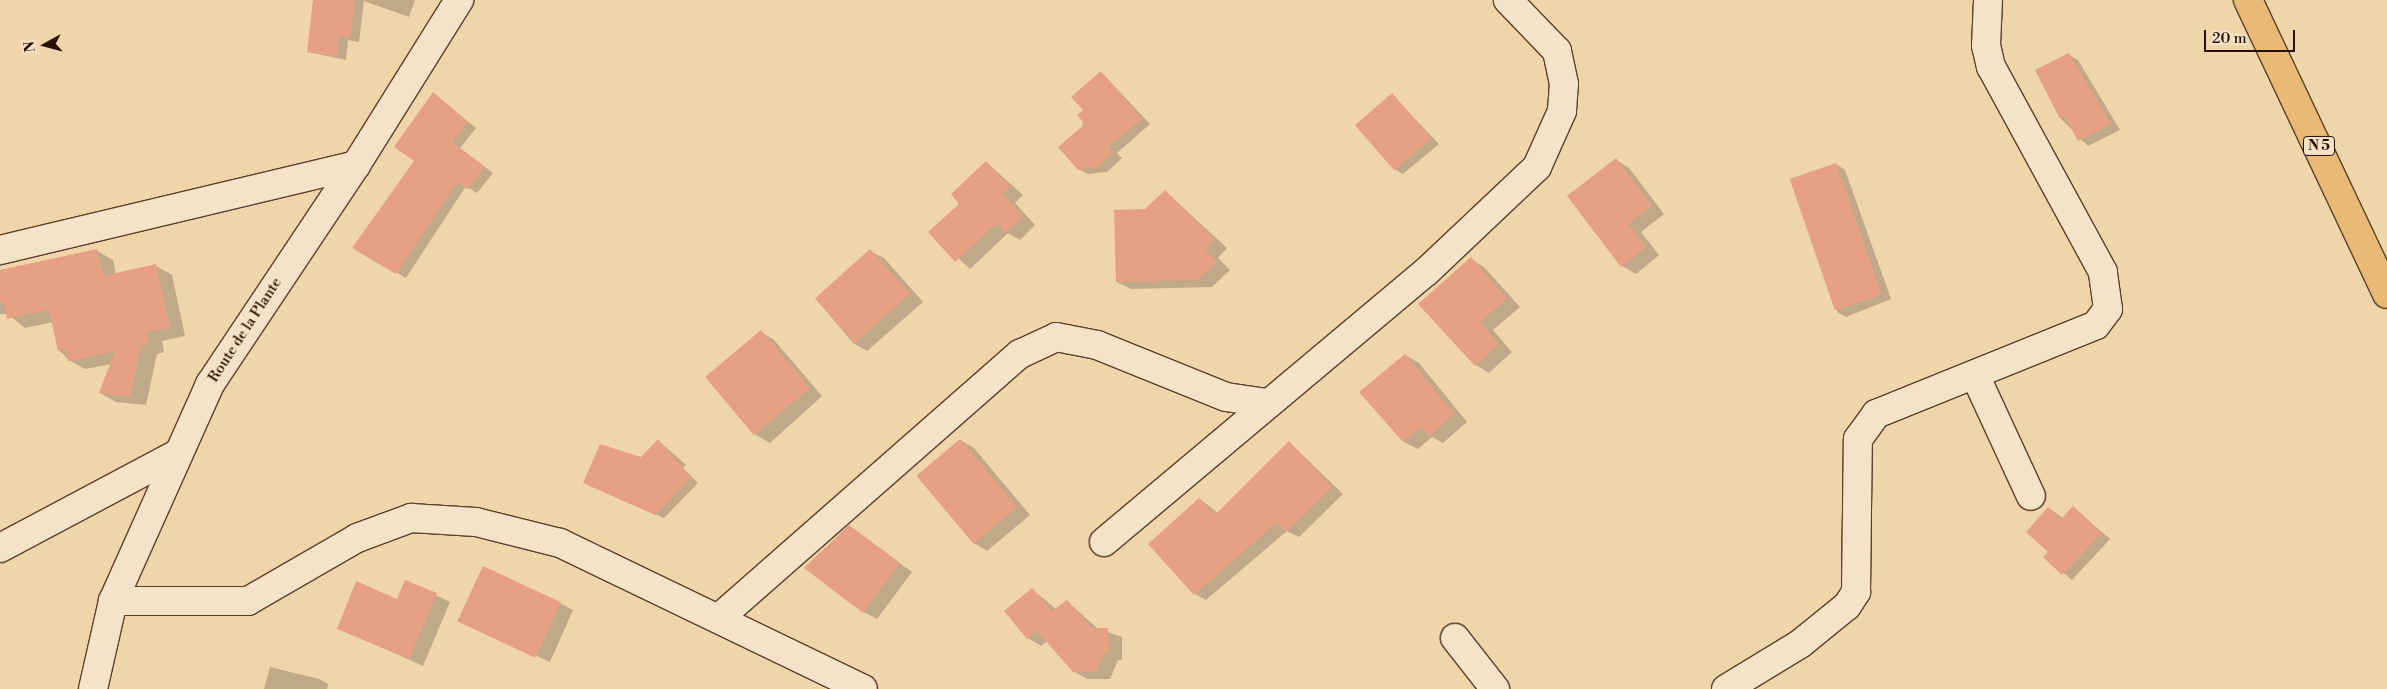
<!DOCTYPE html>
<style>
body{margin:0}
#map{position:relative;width:2387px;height:689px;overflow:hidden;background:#f0d4aa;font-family:"Libre Bodoni",serif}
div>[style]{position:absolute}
.shadow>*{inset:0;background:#0003}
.building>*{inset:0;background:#e7a083;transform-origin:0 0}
.roads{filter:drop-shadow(1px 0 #5b402b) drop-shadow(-1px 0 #5b402b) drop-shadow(0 1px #5b402b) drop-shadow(0 -1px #5b402b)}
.minor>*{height:28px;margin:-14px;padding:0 14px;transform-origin:14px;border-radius:14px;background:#f5e3c8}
.secondary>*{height:28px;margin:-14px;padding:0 14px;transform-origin:14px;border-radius:14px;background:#f5e3c8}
.primary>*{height:28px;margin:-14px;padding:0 14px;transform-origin:14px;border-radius:14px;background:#e8ba75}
span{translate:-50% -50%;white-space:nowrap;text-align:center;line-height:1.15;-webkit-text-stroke:4px #f5e3c8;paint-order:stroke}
.shield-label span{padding:1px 4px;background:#f5e3c8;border:1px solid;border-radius:4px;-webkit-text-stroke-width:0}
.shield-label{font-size:14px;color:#290f01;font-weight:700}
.street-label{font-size:15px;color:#290f01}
.north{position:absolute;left:20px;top:20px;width:50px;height:50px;-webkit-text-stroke:4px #f5e3c8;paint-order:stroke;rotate:263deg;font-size:14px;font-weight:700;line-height:20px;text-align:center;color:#290f01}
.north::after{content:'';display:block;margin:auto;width:18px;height:22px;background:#290f01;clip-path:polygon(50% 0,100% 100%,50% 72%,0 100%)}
.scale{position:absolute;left:2204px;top:30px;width:91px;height:22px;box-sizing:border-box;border:2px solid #290f01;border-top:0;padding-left:6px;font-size:15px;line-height:18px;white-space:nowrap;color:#290f01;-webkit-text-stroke:4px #f5e3c8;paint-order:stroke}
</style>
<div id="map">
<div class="shadow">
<div style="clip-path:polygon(315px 0,415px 0,409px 17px,364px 1px,359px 42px,348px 40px,346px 60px,308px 52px)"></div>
<div style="clip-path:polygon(2069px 55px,2078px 60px,2120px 130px,2088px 146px,2060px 118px)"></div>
<div style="clip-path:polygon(1101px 72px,1150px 124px,1117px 153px,1122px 158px,1107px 172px,1088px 174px,1078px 169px,1084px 110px)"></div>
<div style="clip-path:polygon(434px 94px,476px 128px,460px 148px,493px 173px,477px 193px,466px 186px,406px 278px,354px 247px,415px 160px)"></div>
<div style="clip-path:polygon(1392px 95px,1439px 144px,1403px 174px,1394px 169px)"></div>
<div style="clip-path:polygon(1616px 160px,1629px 168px,1664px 214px,1641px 232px,1659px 255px,1636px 274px,1622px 266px,1568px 196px)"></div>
<div style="clip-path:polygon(986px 162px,1023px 195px,1015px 203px,1035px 225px,1020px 240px,1008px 233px,970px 269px,930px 232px,961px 204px)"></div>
<div style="clip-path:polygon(1836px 164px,1845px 170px,1891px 299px,1846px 317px,1837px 312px)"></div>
<div style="clip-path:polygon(1165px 191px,1227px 248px,1218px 258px,1230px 270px,1212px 287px,1131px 289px,1117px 282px,1145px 211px)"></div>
<div style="clip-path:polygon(97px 251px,113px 260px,116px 275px,156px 266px,172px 275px,185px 336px,162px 341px,164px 352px,157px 354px,146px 405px,116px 402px,100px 393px,112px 364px,85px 369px,69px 360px,59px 350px,53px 322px,25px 328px,8px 314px,0 314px,0 271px)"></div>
<div style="clip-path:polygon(870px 251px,884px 258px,923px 302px,867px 351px,853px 343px,816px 299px)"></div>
<div style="clip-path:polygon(1471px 259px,1484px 267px,1520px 307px,1493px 330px,1512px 352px,1489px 373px,1476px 365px)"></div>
<div style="clip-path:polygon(761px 332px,774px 340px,822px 396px,770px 443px,756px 435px,707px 377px)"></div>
<div style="clip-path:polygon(1405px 355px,1419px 363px,1467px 422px,1443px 443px,1432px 437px,1418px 449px,1404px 442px,1361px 392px)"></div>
<div style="clip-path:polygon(960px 440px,974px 448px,1030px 515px,987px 551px,974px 543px)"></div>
<div style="clip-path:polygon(659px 441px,686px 465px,683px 468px,698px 483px,664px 518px,593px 487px,641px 459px)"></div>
<div style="clip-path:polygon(1290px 443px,1343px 494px,1299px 537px,1287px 531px,1206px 600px,1195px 594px,1200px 499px,1219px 514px)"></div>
<div style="clip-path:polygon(2049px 508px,2063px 518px,2074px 508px,2110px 539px,2072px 580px,2045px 557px,2050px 552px)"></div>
<div style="clip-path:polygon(849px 526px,912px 572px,877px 619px,864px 612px)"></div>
<div style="clip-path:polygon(406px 581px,450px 602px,423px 666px,339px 628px,398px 600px)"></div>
<div style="clip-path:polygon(1032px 589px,1056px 609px,1067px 601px,1098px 629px,1122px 637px,1122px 660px,1118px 660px,1110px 679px,1087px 679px,1073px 671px,1047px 641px,1041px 646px,1028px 638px)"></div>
<div style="clip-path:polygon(560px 603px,573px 610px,550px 662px,460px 621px)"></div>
<div style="clip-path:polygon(270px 667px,319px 679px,328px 684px,327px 689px,264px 689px)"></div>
</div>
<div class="building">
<div style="clip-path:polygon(313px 0,355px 0,350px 38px,339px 36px,337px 56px,307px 52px)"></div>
<div style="clip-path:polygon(2069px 53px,2111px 124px,2078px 141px,2065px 117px,2060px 119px,2035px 70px)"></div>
<div style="clip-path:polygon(1101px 71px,1142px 119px,1108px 147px,1113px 152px,1098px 167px,1078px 170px,1058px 147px,1085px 124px,1077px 115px,1083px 110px,1071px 97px)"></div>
<div style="clip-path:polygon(433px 92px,468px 122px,452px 142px,485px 167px,468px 189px,457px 182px,396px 274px,352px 248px,414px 161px,394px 147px)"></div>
<div style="left:1392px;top:93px;width:60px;height:49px;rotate:49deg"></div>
<div style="clip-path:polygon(1616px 158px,1652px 206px,1628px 224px,1646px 247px,1621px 267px,1567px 196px)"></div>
<div style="clip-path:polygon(986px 161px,1010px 187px,1002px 194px,1023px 216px,1005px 233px,997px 223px,955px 262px,928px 232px,959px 204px,951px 194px)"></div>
<div style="left:1836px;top:163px;width:139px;height:49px;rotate:71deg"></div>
<div style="clip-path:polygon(1165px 190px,1215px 240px,1205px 249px,1217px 262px,1198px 280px,1116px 282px,1114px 210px,1145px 209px)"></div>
<div style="clip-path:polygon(97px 249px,103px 276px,156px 264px,170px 328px,146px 332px,148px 344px,141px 345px,130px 397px,99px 393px,115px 351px,68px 361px,66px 350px,58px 351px,49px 310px,7px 319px,4px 302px,0 303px,0 270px)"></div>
<div style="left:870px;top:249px;width:60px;height:74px;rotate:48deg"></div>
<div style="clip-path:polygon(1471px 257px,1507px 299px,1480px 322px,1499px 344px,1475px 366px,1418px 304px)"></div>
<div style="left:761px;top:330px;width:76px;height:73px;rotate:50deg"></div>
<div style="clip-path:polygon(1405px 354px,1454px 414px,1429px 436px,1421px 427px,1403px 442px,1359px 392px)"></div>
<div style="clip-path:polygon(658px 439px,691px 478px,655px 515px,583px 483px,600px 444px,641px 457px)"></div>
<div style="left:960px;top:439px;width:89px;height:57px;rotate:50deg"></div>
<div style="clip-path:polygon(1289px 441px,1332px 487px,1286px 532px,1277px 522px,1194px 595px,1148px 544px,1199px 498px,1215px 515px)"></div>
<div style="clip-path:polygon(2073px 506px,2102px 533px,2062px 575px,2043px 557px,2048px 552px,2026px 532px,2048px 507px,2061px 519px)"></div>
<div style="clip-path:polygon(849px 525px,900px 563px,863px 613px,804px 568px)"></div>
<div style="left:483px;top:566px;width:86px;height:61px;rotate:25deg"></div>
<div style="clip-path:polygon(405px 580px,437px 593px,409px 659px,337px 629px,356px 581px,397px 599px)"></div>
<div style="clip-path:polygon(1032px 588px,1052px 611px,1067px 600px,1092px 628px,1108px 628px,1109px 653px,1104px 653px,1096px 672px,1073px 672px,1037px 631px,1027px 639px,1004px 611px)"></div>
</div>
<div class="roads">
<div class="minor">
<div style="left:0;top:250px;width:366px;rotate:-13.4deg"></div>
<div style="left:1975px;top:375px;width:133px;rotate:65.2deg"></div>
<div style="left:1104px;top:542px;width:420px;rotate:-40deg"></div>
<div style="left:1426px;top:272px;width:153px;rotate:-43.4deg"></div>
<div style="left:1537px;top:167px;width:61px;rotate:-65.9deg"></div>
<div style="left:1562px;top:111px;width:27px;rotate:-86deg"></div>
<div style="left:1564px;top:84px;width:34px;rotate:-102deg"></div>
<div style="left:1557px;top:51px;width:71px;rotate:-133.9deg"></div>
<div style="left:0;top:548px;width:200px;rotate:-28deg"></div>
<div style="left:113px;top:601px;width:135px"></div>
<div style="left:248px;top:601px;width:126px;rotate:-30deg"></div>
<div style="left:357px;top:538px;width:58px;rotate:-20.3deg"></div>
<div style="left:411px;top:518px;width:65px;rotate:3.5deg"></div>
<div style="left:476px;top:522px;width:87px;rotate:14deg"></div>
<div style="left:560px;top:543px;width:336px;rotate:25.7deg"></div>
<div style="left:719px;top:618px;width:400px;rotate:-41.3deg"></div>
<div style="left:1020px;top:354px;width:40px;rotate:-25deg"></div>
<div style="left:1056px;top:337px;width:42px;rotate:11deg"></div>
<div style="left:1097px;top:345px;width:139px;rotate:22deg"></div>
<div style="left:1226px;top:397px;width:40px;rotate:8.5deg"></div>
<div style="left:1455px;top:638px;width:65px;rotate:51.9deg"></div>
<div style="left:1726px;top:689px;width:87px;rotate:-31.3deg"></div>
<div style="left:1800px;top:644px;width:60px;rotate:-39deg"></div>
<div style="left:1847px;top:606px;width:17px;rotate:-57deg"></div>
<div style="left:1856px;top:592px;width:153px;rotate:-89.3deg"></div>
<div style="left:1858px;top:439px;width:31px;rotate:-54deg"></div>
<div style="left:1876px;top:414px;width:237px;rotate:-22deg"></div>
<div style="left:2096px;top:325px;width:20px;rotate:-53deg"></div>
<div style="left:2108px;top:309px;width:37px;rotate:-98deg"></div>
<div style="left:2103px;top:272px;width:234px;rotate:-118.6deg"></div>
<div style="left:1991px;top:67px;width:22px;rotate:-103deg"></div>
<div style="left:1986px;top:46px;width:46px;rotate:-87.5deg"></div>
</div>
<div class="secondary">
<div style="left:93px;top:689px;width:90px;rotate:-77.2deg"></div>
<div style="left:113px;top:601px;width:238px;rotate:-65.9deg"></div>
<div style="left:210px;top:384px;width:263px;rotate:-56.3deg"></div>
<div style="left:356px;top:165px;width:195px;rotate:-58deg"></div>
</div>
<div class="primary">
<div style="left:2248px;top:0;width:325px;rotate:64.7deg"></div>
</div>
</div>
<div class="shield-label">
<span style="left:2319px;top:146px">N 5</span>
</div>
<div class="street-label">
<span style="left:245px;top:330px;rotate:-57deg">Route de la Plante</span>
</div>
<div class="north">N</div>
<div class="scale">20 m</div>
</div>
